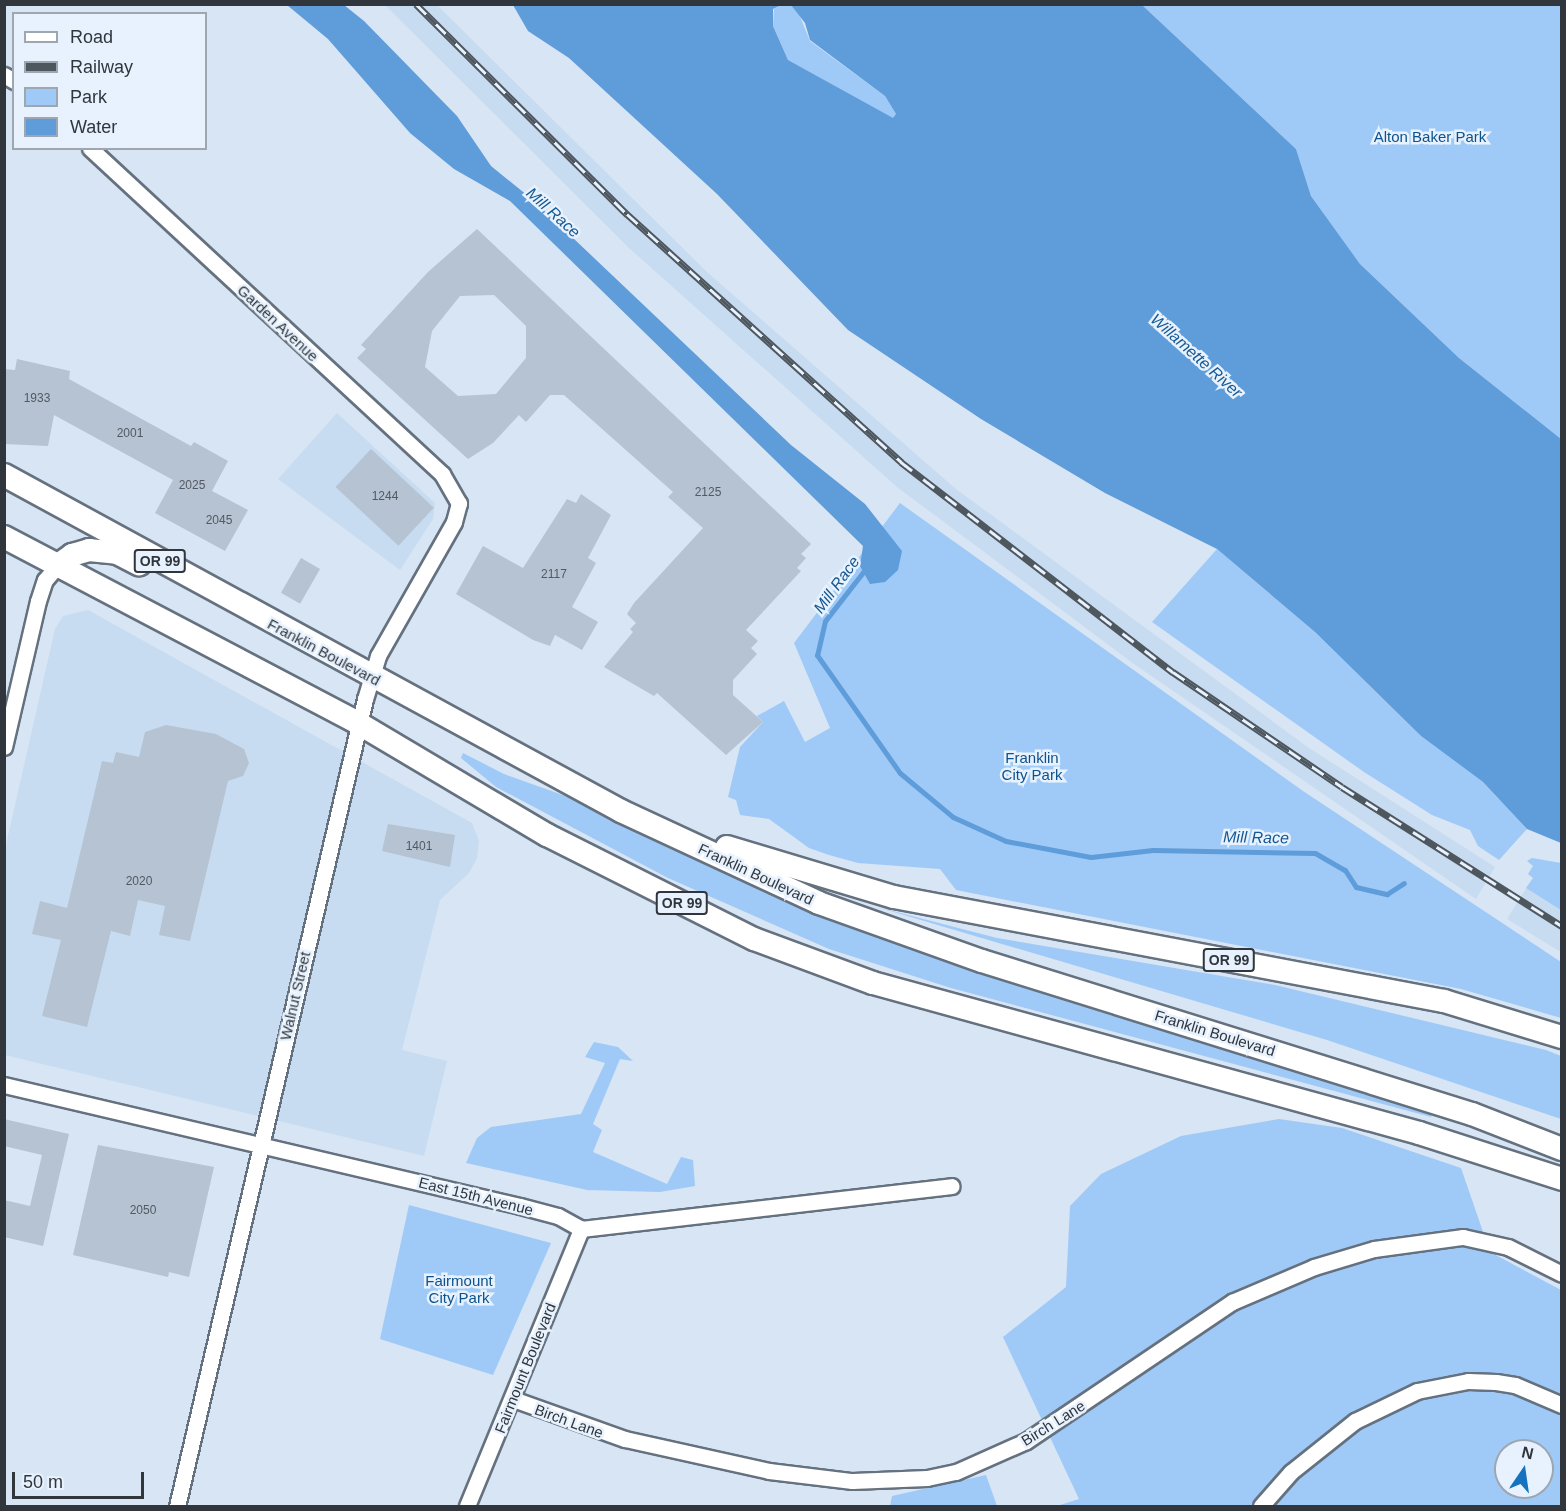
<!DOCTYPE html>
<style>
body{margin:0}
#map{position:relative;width:1566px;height:1511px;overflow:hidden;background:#d7e5f4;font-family:Arial,sans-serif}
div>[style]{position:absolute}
.built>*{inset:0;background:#c8dcf1}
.green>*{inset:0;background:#9fcaf7}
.water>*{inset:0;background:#5e9cda}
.stream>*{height:5px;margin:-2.5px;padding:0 2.5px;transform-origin:2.5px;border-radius:2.5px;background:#5e9cda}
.building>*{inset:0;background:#b6c3d2;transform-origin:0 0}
.roads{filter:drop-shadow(2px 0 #65717f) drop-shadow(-2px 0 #65717f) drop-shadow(0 2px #65717f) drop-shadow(0 -2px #65717f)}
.minor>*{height:15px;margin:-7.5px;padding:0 7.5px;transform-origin:7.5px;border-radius:7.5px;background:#fff}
.primary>*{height:22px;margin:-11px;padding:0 11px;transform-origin:11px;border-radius:11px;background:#fff}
.rail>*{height:7px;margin-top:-3.5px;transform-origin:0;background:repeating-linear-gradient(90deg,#e7f2fe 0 14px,#4f575e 0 28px);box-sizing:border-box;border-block:2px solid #4f575e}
span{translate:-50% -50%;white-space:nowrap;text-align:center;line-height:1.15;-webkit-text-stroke:5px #e7f2fe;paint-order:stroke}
.number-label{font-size:12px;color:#525962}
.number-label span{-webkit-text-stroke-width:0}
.shield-label span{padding:2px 4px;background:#e7f2fe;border:2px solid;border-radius:4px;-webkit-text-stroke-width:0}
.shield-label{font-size:14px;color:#30363c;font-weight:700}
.park-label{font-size:15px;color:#0d528c}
.street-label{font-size:15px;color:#30363c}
.water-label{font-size:16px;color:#165892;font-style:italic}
.frame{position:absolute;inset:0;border:6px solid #30363c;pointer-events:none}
.legend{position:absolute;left:12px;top:12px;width:195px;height:138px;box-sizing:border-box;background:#e7f2fe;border:2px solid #9ea7b0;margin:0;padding:8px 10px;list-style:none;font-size:18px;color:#30363c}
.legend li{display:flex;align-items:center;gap:12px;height:30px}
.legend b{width:30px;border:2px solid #9ea7b0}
.north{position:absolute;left:1494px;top:1439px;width:60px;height:60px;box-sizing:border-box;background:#e7f2fe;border:2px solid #9ea7b0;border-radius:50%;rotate:13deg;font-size:16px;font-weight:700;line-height:24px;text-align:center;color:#30363c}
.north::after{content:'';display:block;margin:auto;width:21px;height:27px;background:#1472be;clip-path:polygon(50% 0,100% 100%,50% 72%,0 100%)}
.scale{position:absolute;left:12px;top:1472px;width:132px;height:27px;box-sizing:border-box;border:3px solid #30363c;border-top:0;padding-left:8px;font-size:18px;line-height:21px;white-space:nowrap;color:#30363c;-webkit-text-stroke:4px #e7f2fe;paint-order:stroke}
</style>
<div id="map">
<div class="built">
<div style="clip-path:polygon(385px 5px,437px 5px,708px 273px,956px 489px,1309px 748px,1495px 867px,1476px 899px,1134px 664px,897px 487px,629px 248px)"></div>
<div style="clip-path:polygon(337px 413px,435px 503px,433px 519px,400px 570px,278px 479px)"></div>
<div style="clip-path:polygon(88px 610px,472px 823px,479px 841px,477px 858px,469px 873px,440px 900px,402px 1050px,447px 1061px,424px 1156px,5px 1055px,5px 849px,55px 629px,63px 616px)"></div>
<div style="clip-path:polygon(1527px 887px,1561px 909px,1561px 952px,1507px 919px)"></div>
</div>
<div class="green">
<div style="clip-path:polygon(781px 5px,791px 5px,799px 14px,810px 41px,885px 96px,896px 114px,893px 119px,788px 60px,773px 26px,774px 9px)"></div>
<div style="clip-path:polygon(1142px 5px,1561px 5px,1561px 439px,1459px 358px,1360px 264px,1311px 196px,1296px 149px)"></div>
<div style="clip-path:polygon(900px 503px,1303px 791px,1561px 962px,1561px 1018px,1461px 989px,956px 890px,940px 869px,858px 863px,829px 855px,809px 848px,769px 819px,740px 815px,736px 800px,728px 797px,740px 747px,763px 722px,757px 716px,784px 701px,805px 742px,830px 728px,794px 643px)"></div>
<div style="clip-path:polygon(1217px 549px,1315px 632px,1421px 736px,1483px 782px,1527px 829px,1499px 860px,1478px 846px,1470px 830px,1432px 815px,1364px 772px,1152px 622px)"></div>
<div style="clip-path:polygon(463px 753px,504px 774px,574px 799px,759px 887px,1435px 1109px,1431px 1117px,951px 988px,829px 949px,668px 878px,496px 787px,461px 758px)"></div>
<div style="clip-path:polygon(1532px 858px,1561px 863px,1561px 910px,1526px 888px,1533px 878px,1528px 874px,1533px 866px,1527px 861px)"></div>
<div style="clip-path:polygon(877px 907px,997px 938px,1275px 985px,1546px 1050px,1561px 1056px,1561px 1119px,1327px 1040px)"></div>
<div style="clip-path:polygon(594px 1042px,618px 1047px,633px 1061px,620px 1059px,593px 1124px,602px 1130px,593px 1152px,667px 1184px,681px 1157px,693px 1160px,695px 1186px,660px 1192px,587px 1190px,466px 1163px,477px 1138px,491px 1127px,581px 1114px,605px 1063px,585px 1057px)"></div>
<div style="clip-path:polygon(evenodd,1279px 1119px,1342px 1128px,1461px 1168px,1490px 1252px,1561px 1290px,1561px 1506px,1057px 1506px,1079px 1499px,1003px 1337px,1066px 1287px,1070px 1206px,1101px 1174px,1181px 1136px,1279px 1119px,1506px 1451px,1542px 1451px,1542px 1487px,1506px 1487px,1506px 1451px)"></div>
<div style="clip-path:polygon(409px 1205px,551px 1243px,493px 1375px,380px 1339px)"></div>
<div style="clip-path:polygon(986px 1475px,997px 1506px,890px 1506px,892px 1496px)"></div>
</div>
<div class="water">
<div style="clip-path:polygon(287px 5px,344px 5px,364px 21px,457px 116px,491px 166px,533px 200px,791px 445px,865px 504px,902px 551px,898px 570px,885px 582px,870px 584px,860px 566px,863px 546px,510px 201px,454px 169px,410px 133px,328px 39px)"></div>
<div style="clip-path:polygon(513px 5px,781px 5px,773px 9px,773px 26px,788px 60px,893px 118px,896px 114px,885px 96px,810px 40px,805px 23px,791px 5px,1142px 5px,1296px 149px,1311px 196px,1360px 264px,1459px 358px,1561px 439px,1561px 843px,1527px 829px,1483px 782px,1421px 736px,1315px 632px,1217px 549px,1105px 493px,981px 419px,848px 330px,717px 194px,569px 58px,528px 31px)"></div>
</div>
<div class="stream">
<div style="left:867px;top:567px;width:68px;rotate:127.9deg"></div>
<div style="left:825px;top:621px;width:35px;rotate:103deg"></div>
<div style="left:817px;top:655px;width:144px;rotate:54.9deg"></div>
<div style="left:900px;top:773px;width:69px;rotate:39.7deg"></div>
<div style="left:953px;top:817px;width:58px;rotate:24.4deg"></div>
<div style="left:1006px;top:841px;width:86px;rotate:10.7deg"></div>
<div style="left:1091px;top:857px;width:62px;rotate:-6.4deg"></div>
<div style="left:1153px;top:850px;width:162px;rotate:1.1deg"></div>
<div style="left:1315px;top:853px;width:34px;rotate:30deg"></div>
<div style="left:1345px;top:870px;width:20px;rotate:57deg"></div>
<div style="left:1356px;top:887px;width:32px;rotate:13deg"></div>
<div style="left:1387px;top:894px;width:20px;rotate:-33deg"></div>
</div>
<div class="building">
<div style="clip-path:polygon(evenodd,477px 229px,811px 544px,801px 554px,806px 558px,797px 568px,801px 571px,746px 630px,758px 641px,751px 648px,757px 654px,733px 680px,733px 695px,763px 722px,726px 755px,657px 693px,654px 696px,604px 667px,633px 632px,630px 629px,636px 623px,627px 614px,634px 603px,703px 528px,668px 497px,673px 492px,564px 395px,550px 395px,526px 422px,519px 415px,493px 443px,468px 459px,357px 358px,366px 349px,361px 345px,428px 272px,477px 229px,494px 295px,526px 326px,526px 358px,496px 394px,458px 396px,425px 367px,432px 331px,460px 296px,494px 295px)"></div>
<div style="clip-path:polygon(17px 359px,70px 371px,69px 379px,191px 446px,194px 442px,228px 461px,212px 491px,248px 510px,225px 551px,155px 513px,173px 480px,54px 415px,48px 446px,4px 444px,4px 369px,15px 370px)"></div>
<div style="left:371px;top:449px;width:86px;height:52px;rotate:43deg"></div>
<div style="clip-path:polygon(581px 494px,611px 515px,588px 558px,596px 563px,572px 607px,598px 622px,582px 650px,555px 635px,550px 646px,533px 640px,456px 594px,483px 546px,523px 568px,567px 499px,576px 503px)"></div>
<div style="left:301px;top:558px;width:22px;height:40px;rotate:30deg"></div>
<div style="clip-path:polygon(166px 725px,216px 734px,244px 749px,249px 763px,243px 776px,228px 781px,190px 941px,159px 935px,165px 906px,138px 900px,130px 936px,111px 931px,87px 1027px,42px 1016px,61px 940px,32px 934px,40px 901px,67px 908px,102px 761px,113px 763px,116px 752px,139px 757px,145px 732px)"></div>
<div style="clip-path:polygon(388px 824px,455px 835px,450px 867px,382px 851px)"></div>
<div style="clip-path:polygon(4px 1119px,69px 1134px,43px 1246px,4px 1237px,4px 1200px,30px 1206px,42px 1155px,4px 1146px)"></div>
<div style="clip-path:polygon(98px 1145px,214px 1167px,189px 1277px,169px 1272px,168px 1277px,73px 1255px)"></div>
</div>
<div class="roads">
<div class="minor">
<div style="left:4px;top:75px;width:12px;rotate:31deg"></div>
<div style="left:90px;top:148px;width:480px;rotate:42.8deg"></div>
<div style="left:442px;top:474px;width:34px;rotate:60deg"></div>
<div style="left:459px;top:503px;width:20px;rotate:105deg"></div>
<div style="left:454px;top:522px;width:154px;rotate:119.6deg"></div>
<div style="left:378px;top:656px;width:45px;rotate:106.8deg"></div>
<div style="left:365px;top:699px;width:829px;rotate:103.11deg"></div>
<div style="left:4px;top:747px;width:150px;rotate:-76.9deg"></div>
<div style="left:38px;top:601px;width:22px;rotate:-72deg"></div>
<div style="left:45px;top:580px;width:18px;rotate:-49deg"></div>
<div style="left:4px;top:1085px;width:530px;rotate:13.2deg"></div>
<div style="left:520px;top:1206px;width:39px;rotate:15deg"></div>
<div style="left:558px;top:1216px;width:26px;rotate:29deg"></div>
<div style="left:581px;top:1229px;width:373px;rotate:-6.6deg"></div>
<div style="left:513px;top:1399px;width:119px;rotate:19.7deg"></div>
<div style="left:625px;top:1439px;width:148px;rotate:12.5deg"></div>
<div style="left:769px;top:1471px;width:84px;rotate:6.9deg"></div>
<div style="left:852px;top:1481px;width:75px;rotate:-2.3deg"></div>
<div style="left:927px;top:1478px;width:30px;rotate:-12deg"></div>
<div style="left:956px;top:1472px;width:77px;rotate:-23.9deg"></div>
<div style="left:1026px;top:1441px;width:249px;rotate:-34deg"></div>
<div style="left:1232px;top:1302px;width:89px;rotate:-23.1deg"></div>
<div style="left:1314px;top:1267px;width:63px;rotate:-16.7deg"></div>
<div style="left:1374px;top:1249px;width:90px;rotate:-7.7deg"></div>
<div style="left:1463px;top:1237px;width:46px;rotate:12.5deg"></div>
<div style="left:1508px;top:1247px;width:60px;rotate:26.6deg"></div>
<div style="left:467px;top:1506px;width:300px;rotate:-67.6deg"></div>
<div style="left:1261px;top:1506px;width:45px;rotate:-48.6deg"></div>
<div style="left:1291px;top:1472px;width:82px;rotate:-38.6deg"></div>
<div style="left:1355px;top:1421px;width:69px;rotate:-25.8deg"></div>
<div style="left:1417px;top:1391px;width:52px;rotate:-11.1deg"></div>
<div style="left:1468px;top:1381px;width:28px;rotate:2deg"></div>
<div style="left:1496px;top:1382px;width:19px;rotate:9deg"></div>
<div style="left:1515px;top:1385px;width:51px;rotate:23.1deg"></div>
</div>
<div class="primary">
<div style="left:4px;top:475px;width:703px;rotate:28.57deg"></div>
<div style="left:621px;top:811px;width:218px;rotate:24.9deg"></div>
<div style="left:819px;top:903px;width:173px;rotate:19.6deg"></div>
<div style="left:982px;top:961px;width:513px;rotate:17.34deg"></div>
<div style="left:1472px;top:1114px;width:97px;rotate:21.3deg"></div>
<div style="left:4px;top:537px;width:400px;rotate:27.7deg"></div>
<div style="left:358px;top:723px;width:220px;rotate:30.7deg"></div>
<div style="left:547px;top:835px;width:232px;rotate:26.7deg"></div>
<div style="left:754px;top:939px;width:127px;rotate:20.3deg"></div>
<div style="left:873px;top:983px;width:566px;rotate:15.36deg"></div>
<div style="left:1419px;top:1133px;width:150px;rotate:17.8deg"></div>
<div style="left:57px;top:566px;width:19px;rotate:-36deg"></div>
<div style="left:72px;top:555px;width:18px;rotate:-16deg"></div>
<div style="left:89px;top:550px;width:28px;rotate:6deg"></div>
<div style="left:117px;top:553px;width:25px;rotate:27deg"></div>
<div style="left:727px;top:847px;width:174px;rotate:16.7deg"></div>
<div style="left:894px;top:897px;width:560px;rotate:10.71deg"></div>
<div style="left:1444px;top:1001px;width:123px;rotate:17deg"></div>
</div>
</div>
<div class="rail">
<div style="left:416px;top:4px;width:298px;rotate:44.9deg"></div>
<div style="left:627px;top:214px;width:370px;rotate:42.1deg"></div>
<div style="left:901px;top:462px;width:344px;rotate:37.7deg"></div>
<div style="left:1173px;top:672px;width:204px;rotate:34.2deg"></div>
<div style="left:1342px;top:787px;width:260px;rotate:32.3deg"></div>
</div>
<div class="number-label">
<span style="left:37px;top:399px">1933</span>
<span style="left:130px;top:434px">2001</span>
<span style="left:192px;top:486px">2025</span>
<span style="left:708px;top:493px">2125</span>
<span style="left:385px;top:497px">1244</span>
<span style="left:219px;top:521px">2045</span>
<span style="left:554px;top:575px">2117</span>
<span style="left:419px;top:847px">1401</span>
<span style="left:139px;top:882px">2020</span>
<span style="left:143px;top:1211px">2050</span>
</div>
<div class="shield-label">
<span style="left:160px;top:561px">OR 99</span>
<span style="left:682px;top:903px">OR 99</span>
<span style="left:1229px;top:960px">OR 99</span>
</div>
<div class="park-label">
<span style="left:1430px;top:137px">Alton Baker Park</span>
<span style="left:1032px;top:766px">Franklin<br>City Park</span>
<span style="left:459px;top:1289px">Fairmount<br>City Park</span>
</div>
<div class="street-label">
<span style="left:278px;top:323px;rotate:43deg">Garden Avenue</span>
<span style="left:324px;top:652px;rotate:28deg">Franklin Boulevard</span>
<span style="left:756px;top:874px;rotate:25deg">Franklin Boulevard</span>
<span style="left:295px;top:996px;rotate:-77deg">Walnut Street</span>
<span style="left:1215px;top:1033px;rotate:17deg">Franklin Boulevard</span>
<span style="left:476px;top:1196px;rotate:14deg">East 15th Avenue</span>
<span style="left:525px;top:1368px;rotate:-68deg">Fairmount Boulevard</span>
<span style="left:569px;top:1421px;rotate:20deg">Birch Lane</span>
<span style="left:1053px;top:1423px;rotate:-32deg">Birch Lane</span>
</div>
<div class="water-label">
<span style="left:553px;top:213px;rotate:42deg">Mill Race</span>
<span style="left:1196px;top:356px;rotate:42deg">Willamette River</span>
<span style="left:837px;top:585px;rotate:-54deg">Mill Race</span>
<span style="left:1256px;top:838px;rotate:1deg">Mill Race</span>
</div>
<div class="frame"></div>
<ul class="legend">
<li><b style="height:8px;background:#fff"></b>Road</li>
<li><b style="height:8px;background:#4f575e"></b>Railway</li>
<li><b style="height:16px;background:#9fcaf7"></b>Park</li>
<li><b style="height:16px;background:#5e9cda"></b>Water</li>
</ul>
<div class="north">N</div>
<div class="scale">50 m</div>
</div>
